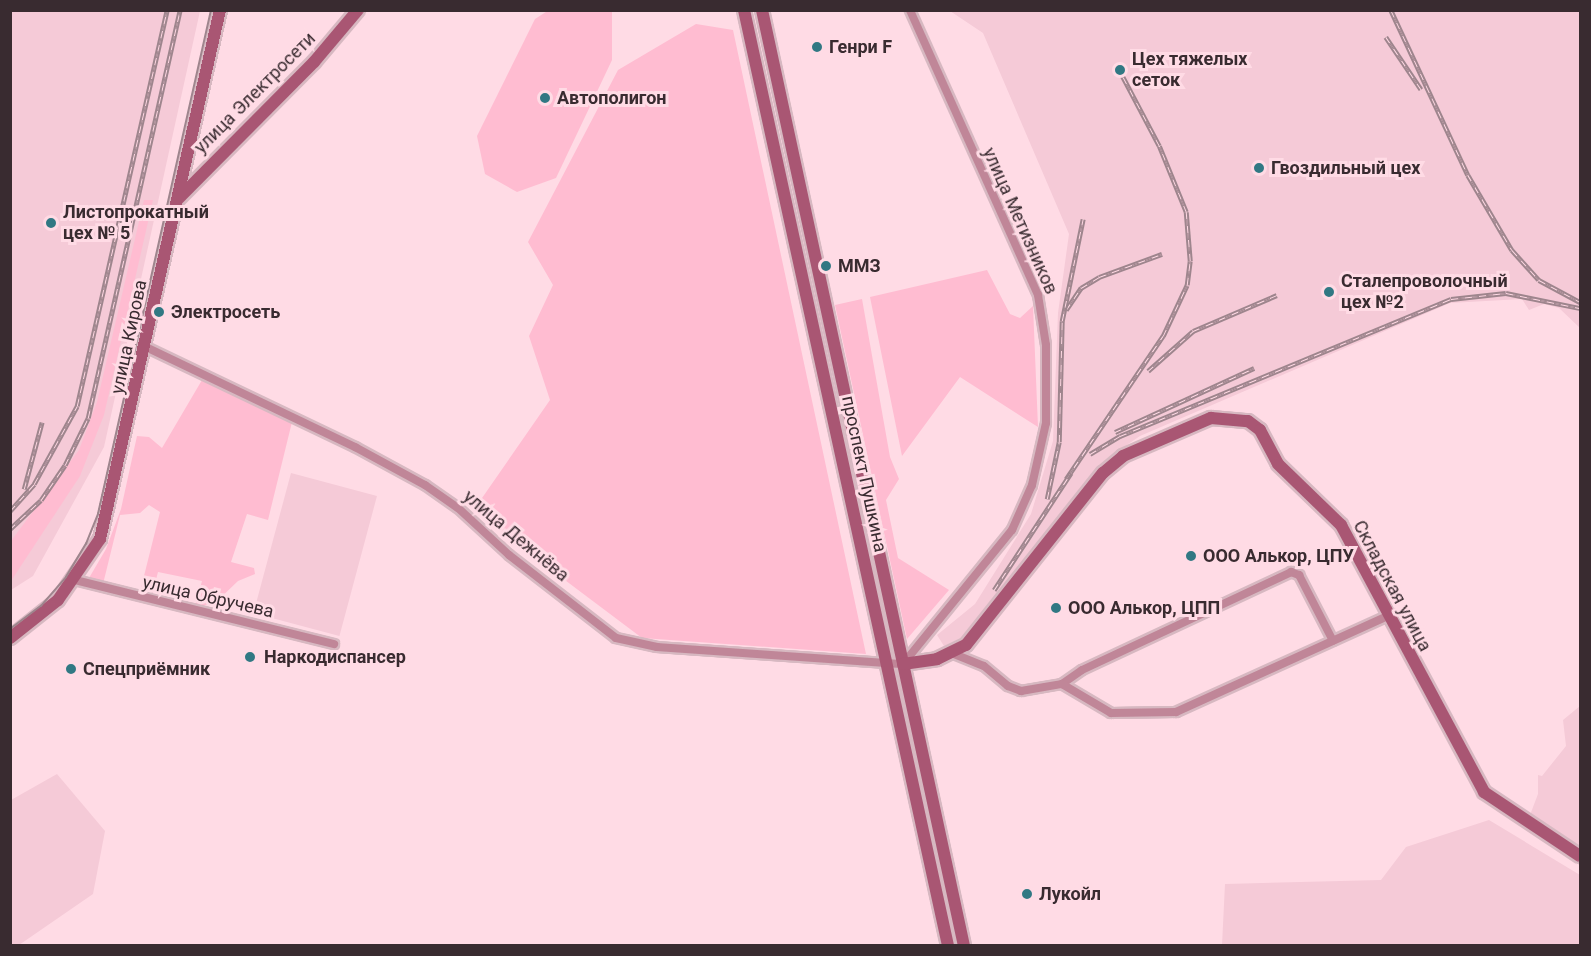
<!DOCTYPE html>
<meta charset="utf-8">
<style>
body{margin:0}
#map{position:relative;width:1591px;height:956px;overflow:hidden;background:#ffdbe5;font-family:Roboto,sans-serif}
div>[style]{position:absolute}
.built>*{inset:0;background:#f5cad7;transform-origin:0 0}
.green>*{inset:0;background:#ffbcd1}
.roads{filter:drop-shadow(2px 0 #d7b8c1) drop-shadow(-2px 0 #d7b8c1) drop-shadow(0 2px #d7b8c1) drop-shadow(0 -2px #d7b8c1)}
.street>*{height:8px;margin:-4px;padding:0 4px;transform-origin:4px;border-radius:4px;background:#c08698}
.secondary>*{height:12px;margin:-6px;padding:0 6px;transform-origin:6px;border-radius:6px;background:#a95673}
.tram>*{height:1.5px;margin:-0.75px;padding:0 0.75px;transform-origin:0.75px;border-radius:0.75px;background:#9e858d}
.rail>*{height:4.5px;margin-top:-2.25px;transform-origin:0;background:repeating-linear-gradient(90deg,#ffdbe5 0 7px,#9e858d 0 14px);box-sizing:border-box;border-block:2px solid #9e858d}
.dots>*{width:16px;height:16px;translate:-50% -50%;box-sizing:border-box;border:3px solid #ffdbe5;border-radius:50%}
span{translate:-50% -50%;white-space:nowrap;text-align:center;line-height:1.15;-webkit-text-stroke:6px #ffdbe5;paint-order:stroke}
.poi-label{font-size:18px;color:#392b30;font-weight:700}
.left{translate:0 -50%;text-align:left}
.street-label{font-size:18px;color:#392b30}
.frame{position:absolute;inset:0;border:12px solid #392b30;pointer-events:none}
</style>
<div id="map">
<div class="built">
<div style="clip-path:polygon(10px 11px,200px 11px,104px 447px,33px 576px,11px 590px)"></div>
<div style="clip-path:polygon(950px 11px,1580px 11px,1580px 328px,1559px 308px,1544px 304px,1529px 310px,1522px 299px,1450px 303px,1140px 436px,1112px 455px,1089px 480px,964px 636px,944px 646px,937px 635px,975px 604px,1031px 514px,1053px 441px,1058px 313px,1069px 234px,983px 33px)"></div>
<div style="left:291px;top:473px;width:89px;height:145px;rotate:15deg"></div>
<div style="clip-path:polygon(1580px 706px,1580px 846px,1530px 815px,1538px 794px,1538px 775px,1542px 776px,1566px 746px,1563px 720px)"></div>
<div style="clip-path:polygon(57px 774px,105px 831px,93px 894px,19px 945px,11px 945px,11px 800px)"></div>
<div style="clip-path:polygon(1489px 820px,1580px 875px,1580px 945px,1222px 945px,1225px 884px,1381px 880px,1406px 847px)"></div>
</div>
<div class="green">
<div style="clip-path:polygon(549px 10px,612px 11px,612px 60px,556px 178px,517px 192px,485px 174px,477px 136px,535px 19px)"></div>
<div style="clip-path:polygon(696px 24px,733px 30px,866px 654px,642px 638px,473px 511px,550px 400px,529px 336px,553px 285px,528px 242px,618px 70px)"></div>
<div style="clip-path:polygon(144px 200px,153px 200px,104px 415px,80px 476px,11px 581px,11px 541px,79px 450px,97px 402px)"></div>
<div style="clip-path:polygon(987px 270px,1010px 314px,1020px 318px,1033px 306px,1038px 427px,960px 377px,902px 456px,870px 297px)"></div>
<div style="clip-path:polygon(862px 299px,890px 457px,899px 479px,886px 500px,898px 558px,949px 590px,907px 639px,835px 305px)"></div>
<div style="clip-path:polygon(202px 380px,292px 422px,268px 520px,247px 514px,231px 562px,254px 568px,255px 574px,238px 581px,214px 604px,195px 606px,202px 581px,158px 572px,152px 595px,140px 592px,160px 512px,149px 505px,140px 513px,120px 515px,103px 584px,89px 578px,106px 549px,121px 509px,137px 436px,149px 437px,162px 448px)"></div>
</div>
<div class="roads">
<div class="street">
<div style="left:146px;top:347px;width:232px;rotate:25.6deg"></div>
<div style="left:355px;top:447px;width:80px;rotate:28.5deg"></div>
<div style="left:425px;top:485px;width:39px;rotate:35deg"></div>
<div style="left:457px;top:507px;width:71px;rotate:42.7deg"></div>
<div style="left:509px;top:555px;width:135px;rotate:37.8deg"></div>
<div style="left:616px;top:638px;width:42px;rotate:12.4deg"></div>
<div style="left:657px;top:647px;width:247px;rotate:4deg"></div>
<div style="left:903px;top:664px;width:173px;rotate:-50.9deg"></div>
<div style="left:1012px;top:530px;width:49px;rotate:-66deg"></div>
<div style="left:1032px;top:485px;width:64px;rotate:-77.3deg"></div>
<div style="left:1046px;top:423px;width:78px;rotate:-90deg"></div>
<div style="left:1046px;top:345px;width:51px;rotate:-99.1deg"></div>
<div style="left:1038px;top:295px;width:312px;rotate:-114.2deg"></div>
<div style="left:75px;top:580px;width:267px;rotate:13.9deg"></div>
<div style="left:954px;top:654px;width:32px;rotate:22deg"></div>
<div style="left:984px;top:666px;width:31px;rotate:40deg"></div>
<div style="left:1008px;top:686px;width:14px;rotate:21deg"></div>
<div style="left:1021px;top:691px;width:42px;rotate:-9.7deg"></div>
<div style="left:1062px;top:684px;width:24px;rotate:-35deg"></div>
<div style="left:1082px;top:670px;width:231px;rotate:-25.1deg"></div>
<div style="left:1291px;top:572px;width:9px;rotate:21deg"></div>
<div style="left:1299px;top:575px;width:74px;rotate:62.7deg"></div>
<div style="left:1062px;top:684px;width:57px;rotate:30.6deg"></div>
<div style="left:1111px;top:713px;width:65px;rotate:-0.9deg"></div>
<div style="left:1176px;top:712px;width:233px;rotate:-24.4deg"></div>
</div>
<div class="secondary">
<div style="left:744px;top:10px;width:958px;rotate:77.7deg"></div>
<div style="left:762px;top:10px;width:958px;rotate:77.82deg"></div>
<div style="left:178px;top:199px;width:193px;rotate:-45.2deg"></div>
<div style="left:314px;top:62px;width:68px;rotate:-49.8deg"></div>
<div style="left:10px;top:638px;width:61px;rotate:-38.4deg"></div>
<div style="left:58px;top:600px;width:74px;rotate:-55.5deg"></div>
<div style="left:100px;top:539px;width:542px;rotate:-77.22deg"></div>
<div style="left:903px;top:664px;width:34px;rotate:-8deg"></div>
<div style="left:937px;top:659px;width:32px;rotate:-26deg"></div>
<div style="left:966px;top:645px;width:220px;rotate:-51.5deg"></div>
<div style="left:1103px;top:473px;width:26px;rotate:-40deg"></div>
<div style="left:1123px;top:456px;width:96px;rotate:-23.4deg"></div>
<div style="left:1211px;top:418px;width:37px;rotate:5deg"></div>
<div style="left:1248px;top:421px;width:15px;rotate:37deg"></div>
<div style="left:1260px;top:430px;width:38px;rotate:62deg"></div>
<div style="left:1278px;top:464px;width:88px;rotate:44.1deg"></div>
<div style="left:1341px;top:525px;width:303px;rotate:61.8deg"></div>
<div style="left:1484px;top:792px;width:115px;rotate:33.7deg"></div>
</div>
</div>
<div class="tram">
<div style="left:10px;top:629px;width:39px;rotate:-37deg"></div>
<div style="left:41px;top:606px;width:38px;rotate:-49deg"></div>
<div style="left:66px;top:577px;width:39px;rotate:-59deg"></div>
<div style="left:86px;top:544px;width:32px;rotate:-68deg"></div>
<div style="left:98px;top:514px;width:517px;rotate:-77.36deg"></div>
</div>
<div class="rail">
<div style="left:1391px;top:10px;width:182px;rotate:65deg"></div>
<div style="left:1468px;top:175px;width:87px;rotate:59.6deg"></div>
<div style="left:1512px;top:250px;width:40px;rotate:48deg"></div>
<div style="left:1539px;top:280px;width:47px;rotate:28.2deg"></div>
<div style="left:1386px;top:37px;width:63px;rotate:56.1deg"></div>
<div style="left:1066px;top:310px;width:27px;rotate:-56deg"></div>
<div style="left:1081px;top:288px;width:21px;rotate:-31deg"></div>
<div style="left:1099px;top:277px;width:67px;rotate:-20.1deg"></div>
<div style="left:1148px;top:371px;width:60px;rotate:-41.6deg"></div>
<div style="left:1193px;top:331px;width:91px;rotate:-23.2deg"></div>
<div style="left:1115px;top:432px;width:153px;rotate:-24.7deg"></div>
<div style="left:1090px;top:454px;width:35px;rotate:-31deg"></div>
<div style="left:1120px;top:436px;width:358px;rotate:-22.5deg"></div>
<div style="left:1451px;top:299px;width:55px;rotate:-6.2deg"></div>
<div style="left:1506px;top:293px;width:76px;rotate:11.5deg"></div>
<div style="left:1066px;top:479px;width:173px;rotate:-55.9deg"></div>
<div style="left:1163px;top:336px;width:56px;rotate:-64.8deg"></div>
<div style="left:1187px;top:285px;width:24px;rotate:-83deg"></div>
<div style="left:1190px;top:261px;width:49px;rotate:-94.7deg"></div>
<div style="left:1186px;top:212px;width:71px;rotate:-112.2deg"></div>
<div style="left:1159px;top:146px;width:84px;rotate:-117.8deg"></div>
<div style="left:24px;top:489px;width:69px;rotate:-75deg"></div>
<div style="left:1047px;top:499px;width:58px;rotate:-78.1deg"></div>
<div style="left:1059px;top:442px;width:121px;rotate:-88.6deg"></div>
<div style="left:1062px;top:321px;width:104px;rotate:-78.4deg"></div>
<div style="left:10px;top:511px;width:36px;rotate:-48deg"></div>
<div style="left:34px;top:484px;width:89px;rotate:-61.1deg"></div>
<div style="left:77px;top:406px;width:406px;rotate:-77.2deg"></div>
<div style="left:10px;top:529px;width:42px;rotate:-43.1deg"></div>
<div style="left:41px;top:500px;width:42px;rotate:-55.6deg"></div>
<div style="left:65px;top:465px;width:52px;rotate:-63.9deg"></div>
<div style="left:88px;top:418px;width:418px;rotate:-77.3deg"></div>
<div style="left:994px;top:590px;width:140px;rotate:-56.7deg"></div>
</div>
<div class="dots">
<div style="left:817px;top:47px;background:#317883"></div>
<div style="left:1120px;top:70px;background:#317883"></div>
<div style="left:545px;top:98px;background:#317883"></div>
<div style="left:1259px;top:168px;background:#317883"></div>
<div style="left:51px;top:223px;background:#317883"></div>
<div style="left:826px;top:266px;background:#317883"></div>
<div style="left:1329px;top:292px;background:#317883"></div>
<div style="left:159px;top:312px;background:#317883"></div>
<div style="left:1191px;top:556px;background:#317883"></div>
<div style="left:1056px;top:608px;background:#317883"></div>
<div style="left:250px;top:657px;background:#317883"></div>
<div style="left:71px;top:669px;background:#317883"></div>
<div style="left:1027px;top:894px;background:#317883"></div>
</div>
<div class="poi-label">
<span class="left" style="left:829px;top:47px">Генри F</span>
<span class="left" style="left:1132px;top:70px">Цех тяжелых<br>сеток</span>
<span class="left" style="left:557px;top:98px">Автополигон</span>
<span class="left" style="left:1271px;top:168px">Гвоздильный цех</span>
<span class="left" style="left:63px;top:223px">Листопрокатный<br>цех № 5</span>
<span class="left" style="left:838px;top:266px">ММЗ</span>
<span class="left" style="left:1341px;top:292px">Сталепроволочный<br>цех №2</span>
<span class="left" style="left:171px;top:312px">Электросеть</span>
<span class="left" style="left:1203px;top:556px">ООО Алькор, ЦПУ</span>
<span class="left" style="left:1068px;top:608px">ООО Алькор, ЦПП</span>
<span class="left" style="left:264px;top:657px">Наркодиспансер</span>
<span class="left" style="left:83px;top:669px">Спецприёмник</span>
<span class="left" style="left:1039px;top:894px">Лукойл</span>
</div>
<div class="street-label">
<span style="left:255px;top:93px;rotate:-45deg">улица Электросети</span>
<span style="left:1020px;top:221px;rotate:66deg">улица Метизников</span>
<span style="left:129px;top:337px;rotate:-78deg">улица Кирова</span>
<span style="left:864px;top:474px;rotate:78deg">проспект Пушкина</span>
<span style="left:516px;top:536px;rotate:40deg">улица Дежнёва</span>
<span style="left:1392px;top:586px;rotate:62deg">Складская улица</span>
<span style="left:208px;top:597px;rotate:13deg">улица Обручева</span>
</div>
<div class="frame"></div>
</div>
